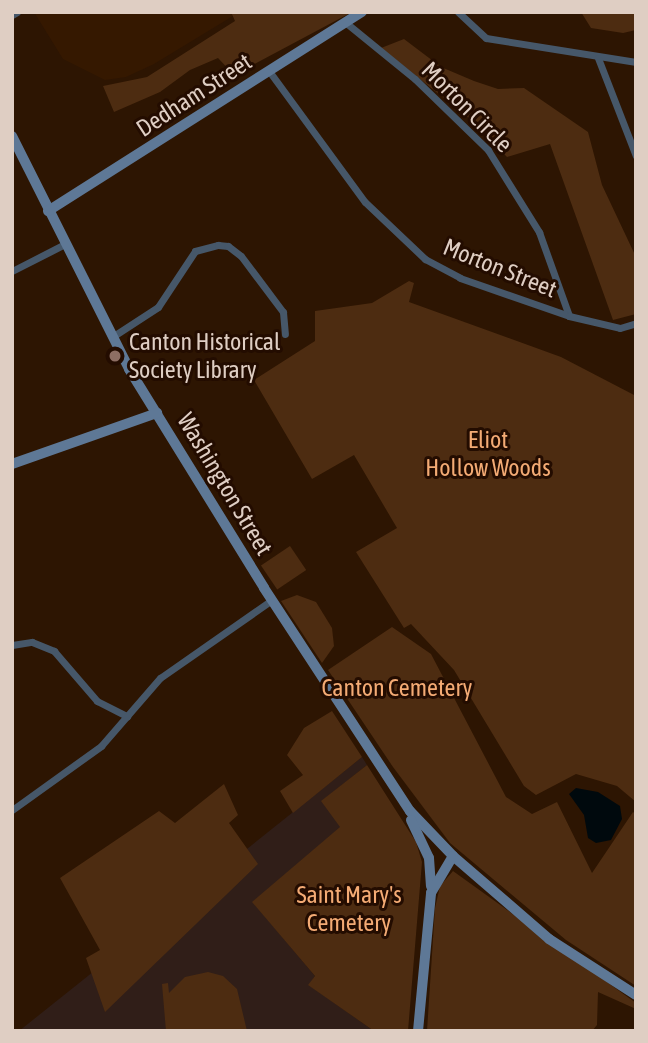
<!DOCTYPE html>
<style>
body{margin:0}
#map{position:relative;width:648px;height:1043px;overflow:hidden;background:#2d1502;font-family:"Asap Condensed",sans-serif}
div>[style]{position:absolute}
.built>*{inset:0;background:#351800}
.medical>*{inset:0;background:#301e18}
.green>*{inset:0;background:#4d2c11;transform-origin:0 0}
.water>*{inset:0;background:#00090d}
.street>*{height:7px;margin:-3.5px;padding:0 3.5px;transform-origin:3.5px;border-radius:3.5px;background:#465769}
.secondary>*{height:10px;margin:-5px;padding:0 5px;transform-origin:5px;border-radius:5px;background:#5e7896}
.dots>*{width:19px;height:19px;translate:-50% -50%;box-sizing:border-box;border:4px solid #230c00;border-radius:50%}
span{translate:-50% -50%;white-space:nowrap;text-align:center;line-height:1.15;-webkit-text-stroke:6px #230c00;paint-order:stroke}
.street-label{font-size:24px;color:#dfcec3}
.poi-label{font-size:24px;color:#dfcec3}
.left{translate:0 -50%;text-align:left}
.park-label{font-size:24px;color:#f4ab74}
.frame{position:absolute;inset:0;border:14px solid #dfcec3;pointer-events:none}
</style>
<div id="map">
<div class="built">
<div style="clip-path:polygon(34px 12px,231px 12px,233px 16px,154px 64px,126px 77px,105px 80px,63px 59px)"></div>
</div>
<div class="medical">
<div style="clip-path:polygon(362px 757px,367px 765px,322px 801px,341px 827px,253px 902px,315px 976px,309px 985px,374px 1031px,19px 1031px)"></div>
</div>
<div class="green">
<div style="clip-path:polygon(231px 12px,352px 12px,234px 75px,218px 58px,190px 70px,160px 92px,114px 112px,103px 86px,147px 77px,235px 21px)"></div>
<div style="clip-path:polygon(581px 12px,636px 12px,636px 30px,623px 33px,591px 28px)"></div>
<div style="clip-path:polygon(404px 39px,441px 67px,474px 81px,498px 89px,524px 88px,588px 132px,602px 185px,636px 257px,636px 314px,613px 320px,550px 144px,507px 157px,470px 119px,381px 48px)"></div>
<div style="clip-path:polygon(409px 281px,414px 283px,409px 302px,561px 357px,636px 396px,636px 802px,617px 786px,576px 774px,536px 795px,524px 786px,454px 670px,411px 624px,404px 628px,356px 552px,397px 528px,354px 455px,312px 479px,254px 380px,315px 341px,315px 311px,372px 303px)"></div>
<div style="left:290px;top:546px;width:29px;height:35px;rotate:56deg"></div>
<div style="clip-path:polygon(297px 595px,316px 602px,332px 628px,334px 646px,322px 663px,281px 601px)"></div>
<div style="clip-path:polygon(392px 627px,431px 654px,506px 797px,532px 814px,557px 802px,592px 873px,633px 812px,636px 814px,636px 986px,566px 940px,450px 843px,393px 767px,328px 670px)"></div>
<div style="clip-path:polygon(332px 711px,362px 757px,293px 813px,280px 791px,303px 775px,287px 755px,304px 728px)"></div>
<div style="clip-path:polygon(367px 765px,416px 842px,422px 862px,408px 1031px,374px 1031px,308px 985px,315px 976px,252px 902px,340px 827px,321px 801px)"></div>
<div style="clip-path:polygon(224px 784px,238px 815px,229px 823px,258px 864px,105px 1012px,86px 958px,100px 950px,60px 878px,159px 811px,175px 823px)"></div>
<div style="clip-path:polygon(453px 871px,636px 1003px,636px 1009px,598px 992px,597px 1025px,592px 1031px,427px 1031px,435px 908px,440px 886px)"></div>
<div style="clip-path:polygon(208px 972px,223px 976px,237px 989px,247px 1031px,166px 1031px,162px 984px,168px 983px,169px 993px,185px 977px)"></div>
</div>
<div class="water">
<div style="clip-path:polygon(576px 788px,598px 792px,620px 806px,622px 819px,611px 840px,596px 843px,588px 838px,584px 815px,569px 794px)"></div>
</div>
<div class="street">
<div style="left:458px;top:12px;width:38px;rotate:43deg"></div>
<div style="left:486px;top:38px;width:152px;rotate:9.1deg"></div>
<div style="left:12px;top:15px;width:6px;rotate:-31deg"></div>
<div style="left:345px;top:22px;width:90px;rotate:39.2deg"></div>
<div style="left:415px;top:79px;width:102px;rotate:44.2deg"></div>
<div style="left:488px;top:150px;width:97px;rotate:58.1deg"></div>
<div style="left:539px;top:232px;width:89px;rotate:70.3deg"></div>
<div style="left:598px;top:58px;width:105px;rotate:68.8deg"></div>
<div style="left:269px;top:71px;width:162px;rotate:53.8deg"></div>
<div style="left:365px;top:202px;width:83px;rotate:43.5deg"></div>
<div style="left:425px;top:259px;width:40px;rotate:28deg"></div>
<div style="left:460px;top:278px;width:115px;rotate:19.2deg"></div>
<div style="left:569px;top:316px;width:52px;rotate:13.2deg"></div>
<div style="left:620px;top:328px;width:17px;rotate:-17deg"></div>
<div style="left:12px;top:271px;width:59px;rotate:-27deg"></div>
<div style="left:112px;top:337px;width:55px;rotate:-33.1deg"></div>
<div style="left:158px;top:307px;width:67px;rotate:-56.5deg"></div>
<div style="left:195px;top:251px;width:24px;rotate:-15deg"></div>
<div style="left:218px;top:245px;width:10px;rotate:6deg"></div>
<div style="left:228px;top:246px;width:16px;rotate:38deg"></div>
<div style="left:241px;top:256px;width:70px;rotate:53.1deg"></div>
<div style="left:283px;top:312px;width:22px;rotate:85deg"></div>
<div style="left:12px;top:645px;width:20px;rotate:-9deg"></div>
<div style="left:32px;top:642px;width:24px;rotate:22deg"></div>
<div style="left:54px;top:651px;width:66px;rotate:49.3deg"></div>
<div style="left:97px;top:701px;width:34px;rotate:27deg"></div>
<div style="left:12px;top:810px;width:110px;rotate:-35.7deg"></div>
<div style="left:101px;top:746px;width:90px;rotate:-49.1deg"></div>
<div style="left:160px;top:678px;width:136px;rotate:-34.9deg"></div>
</div>
<div class="secondary">
<div style="left:12px;top:136px;width:261px;rotate:63.3deg"></div>
<div style="left:129px;top:369px;width:257px;rotate:58.3deg"></div>
<div style="left:264px;top:588px;width:267px;rotate:56.8deg"></div>
<div style="left:410px;top:811px;width:62px;rotate:46.3deg"></div>
<div style="left:453px;top:856px;width:127px;rotate:40.8deg"></div>
<div style="left:549px;top:939px;width:103px;rotate:32.8deg"></div>
<div style="left:48px;top:211px;width:372px;rotate:-32.4deg"></div>
<div style="left:12px;top:464px;width:154px;rotate:-19.4deg"></div>
<div style="left:411px;top:820px;width:42px;rotate:64.7deg"></div>
<div style="left:429px;top:858px;width:28px;rotate:86deg"></div>
<div style="left:418px;top:1031px;width:139px;rotate:-84.6deg"></div>
<div style="left:431px;top:893px;width:43px;rotate:-59.3deg"></div>
</div>
<div class="dots">
<div style="left:115px;top:356px;background:#8d6e63"></div>
</div>
<div class="street-label">
<span style="left:194px;top:95px;rotate:-33deg">Dedham Street</span>
<span style="left:467px;top:107px;rotate:45deg">Morton Circle</span>
<span style="left:500px;top:268px;rotate:22deg">Morton Street</span>
<span style="left:225px;top:484px;rotate:59deg">Washington Street</span>
</div>
<div class="poi-label">
<span class="left" style="left:129px;top:356px">Canton Historical<br>Society Library</span>
</div>
<div class="park-label">
<span style="left:488px;top:454px">Eliot<br>Hollow Woods</span>
<span style="left:397px;top:688px">Canton Cemetery</span>
<span style="left:349px;top:909px">Saint Mary's<br>Cemetery</span>
</div>
<div class="frame"></div>
</div>
